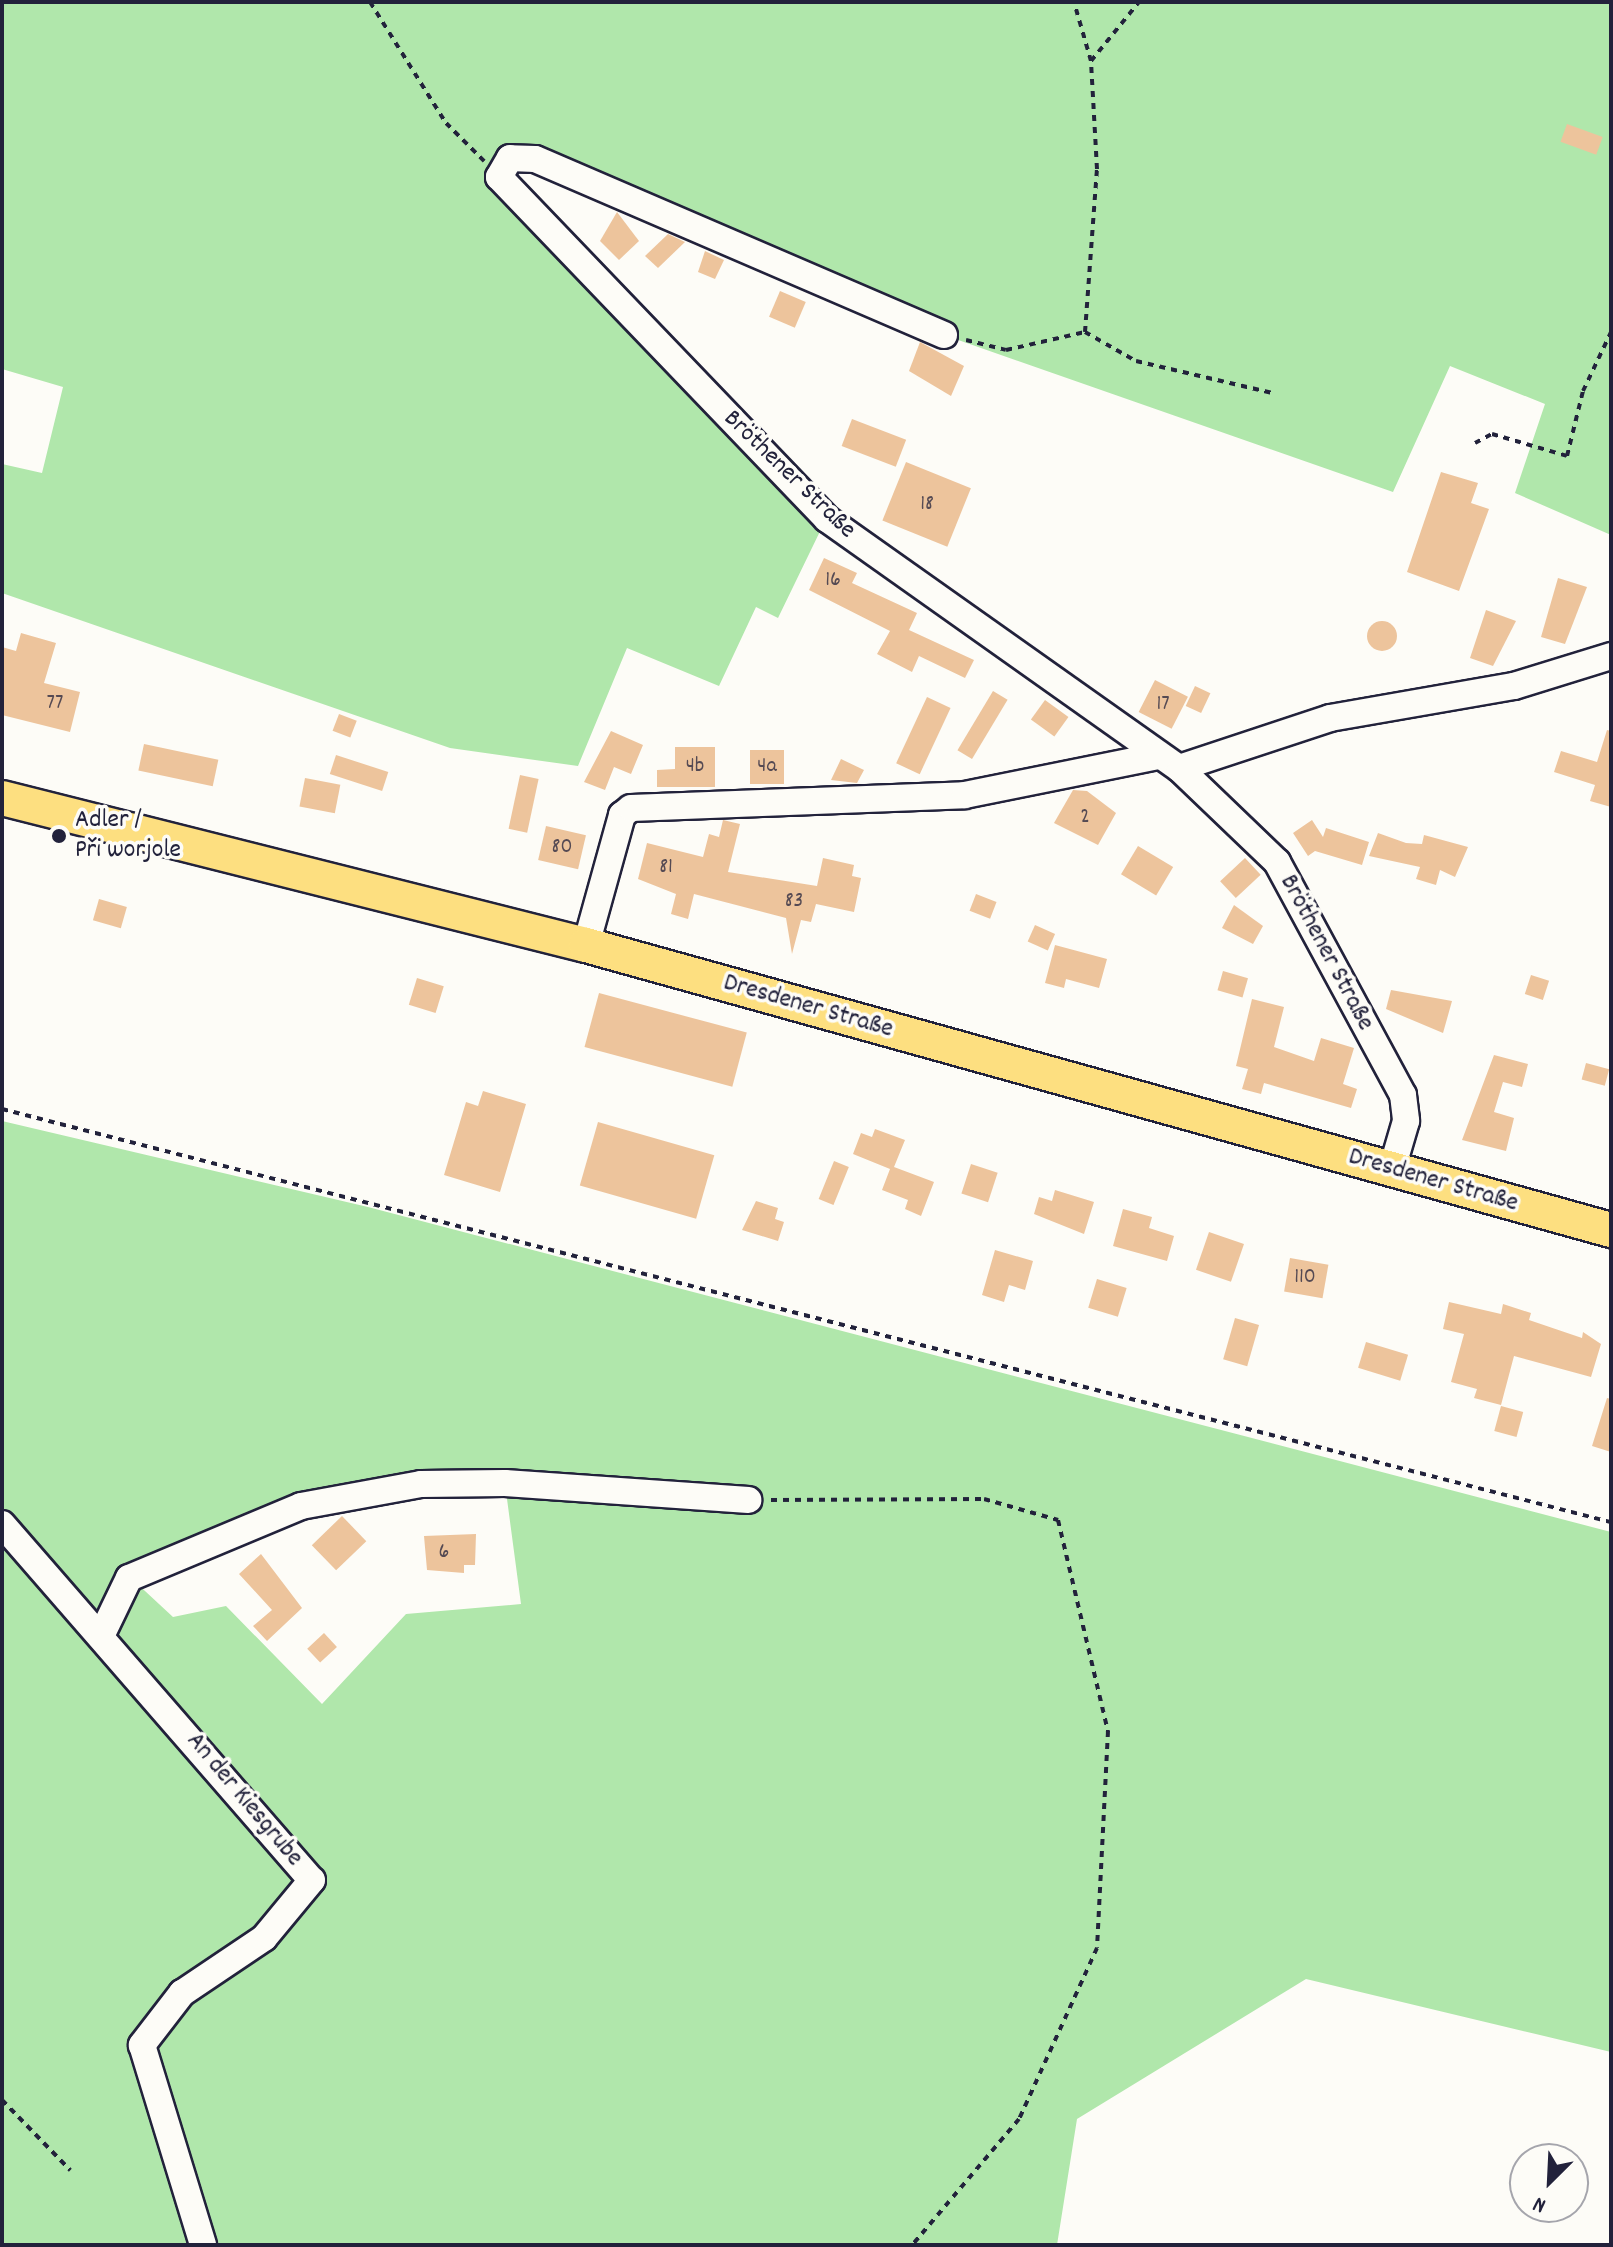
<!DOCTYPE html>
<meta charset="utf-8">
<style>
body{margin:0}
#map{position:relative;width:1613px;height:2247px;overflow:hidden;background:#fdfcf7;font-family:Dekko,sans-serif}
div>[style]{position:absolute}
.green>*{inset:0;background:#b0e7ab}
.building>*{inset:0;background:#edc49c;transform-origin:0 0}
.round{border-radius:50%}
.path>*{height:4px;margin-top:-2px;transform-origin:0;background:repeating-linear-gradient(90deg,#22223b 0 6px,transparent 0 12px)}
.roads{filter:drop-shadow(2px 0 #22223b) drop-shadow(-2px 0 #22223b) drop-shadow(0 2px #22223b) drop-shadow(0 -2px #22223b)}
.minor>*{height:26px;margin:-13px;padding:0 13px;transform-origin:13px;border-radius:13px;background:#fdfcf7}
.major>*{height:34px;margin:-17px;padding:0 17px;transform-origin:17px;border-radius:17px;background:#fddf80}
.dots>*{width:22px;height:22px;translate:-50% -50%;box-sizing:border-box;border:4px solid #fdfcf7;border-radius:50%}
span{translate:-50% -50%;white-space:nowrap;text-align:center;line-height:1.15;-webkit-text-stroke:7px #fdfcf7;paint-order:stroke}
.number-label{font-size:22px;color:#554a53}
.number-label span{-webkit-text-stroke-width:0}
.street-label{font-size:26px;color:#22223b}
.poi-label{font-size:26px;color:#22223b}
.left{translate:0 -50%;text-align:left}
.frame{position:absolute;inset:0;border:4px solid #22223b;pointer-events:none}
.north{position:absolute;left:1509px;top:2143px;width:80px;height:80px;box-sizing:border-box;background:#fdfcf7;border:2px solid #a5a5ac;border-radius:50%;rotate:204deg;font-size:22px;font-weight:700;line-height:32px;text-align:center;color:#22223b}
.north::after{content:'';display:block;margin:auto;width:28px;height:36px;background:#22223b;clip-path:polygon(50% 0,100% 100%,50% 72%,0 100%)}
</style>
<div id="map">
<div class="green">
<div style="clip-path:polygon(2px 2px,1611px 2px,1611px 535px,1515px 493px,1545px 404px,1450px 366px,1393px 492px,944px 335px,535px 159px,499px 177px,826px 519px,778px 618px,756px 607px,719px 686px,627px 648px,578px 766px,450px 748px,2px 593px,2px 464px,42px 473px,63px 387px,2px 369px)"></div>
<div style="clip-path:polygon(evenodd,2px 1121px,368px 1207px,1611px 1532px,1611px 2052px,1306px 1979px,1077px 2119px,1057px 2245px,2px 2245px,2px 1121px,505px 1484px,521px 1604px,406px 1614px,322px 1704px,226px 1606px,173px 1617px,131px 1578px,301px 1506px,505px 1484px)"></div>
</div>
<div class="building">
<div style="left:1567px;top:124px;width:38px;height:19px;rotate:20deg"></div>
<div style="clip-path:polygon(617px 212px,639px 241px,619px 260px,600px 241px)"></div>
<div style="clip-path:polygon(668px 234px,685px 242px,658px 268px,645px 256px)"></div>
<div style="clip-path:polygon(705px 251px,724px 260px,715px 279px,698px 272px)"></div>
<div style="left:780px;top:291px;width:28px;height:28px;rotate:23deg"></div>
<div style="clip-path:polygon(920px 342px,964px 366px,951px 396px,909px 371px)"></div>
<div style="left:852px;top:419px;width:58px;height:29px;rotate:21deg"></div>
<div style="left:906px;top:462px;width:70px;height:63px;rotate:22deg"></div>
<div style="clip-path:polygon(1441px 472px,1478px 483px,1471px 503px,1489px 509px,1459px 591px,1407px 572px)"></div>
<div style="clip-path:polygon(824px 558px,857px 573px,852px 583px,917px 613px,909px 630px,974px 660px,965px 678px,919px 656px,912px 672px,877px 654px,890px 631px,809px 590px)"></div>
<div style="clip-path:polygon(1558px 578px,1587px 587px,1565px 644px,1541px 637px)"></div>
<div style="clip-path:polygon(1486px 610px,1516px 621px,1493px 666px,1470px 658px)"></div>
<div class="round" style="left:1367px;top:621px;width:30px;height:30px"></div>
<div style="clip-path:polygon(21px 633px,56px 643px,44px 683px,80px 692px,70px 732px,2px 715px,2px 647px,16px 651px)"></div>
<div style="left:1155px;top:680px;width:37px;height:36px;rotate:27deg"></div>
<div style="left:1195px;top:686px;width:17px;height:22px;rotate:25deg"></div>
<div style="left:993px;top:691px;width:17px;height:69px;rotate:31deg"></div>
<div style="left:927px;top:697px;width:26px;height:73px;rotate:25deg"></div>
<div style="left:1045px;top:700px;width:29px;height:24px;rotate:36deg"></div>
<div style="left:339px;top:714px;width:19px;height:18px;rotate:21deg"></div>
<div style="clip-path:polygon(1607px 730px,1611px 731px,1611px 807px,1590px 801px,1595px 785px,1554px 772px,1561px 751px,1597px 762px)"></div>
<div style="clip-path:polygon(611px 731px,643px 745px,631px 774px,614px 767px,605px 790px,584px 782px)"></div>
<div style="left:144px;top:744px;width:76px;height:27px;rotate:12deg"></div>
<div style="clip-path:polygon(675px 747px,715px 747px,715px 787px,657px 787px,657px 770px,675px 769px)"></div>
<div style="left:750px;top:750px;width:34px;height:34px"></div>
<div style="left:336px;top:755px;width:55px;height:20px;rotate:18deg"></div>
<div style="clip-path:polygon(841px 759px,864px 770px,857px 783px,831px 780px)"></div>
<div style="left:520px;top:775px;width:19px;height:55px;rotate:12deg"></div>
<div style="left:305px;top:778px;width:36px;height:29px;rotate:11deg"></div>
<div style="clip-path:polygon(1073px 790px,1087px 791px,1116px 813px,1098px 845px,1054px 823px)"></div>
<div style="clip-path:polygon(723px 820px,740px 824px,728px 872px,817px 886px,823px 858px,854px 865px,852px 876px,861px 878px,854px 912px,816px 904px,811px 922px,801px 920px,792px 954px,786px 918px,694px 894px,688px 919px,671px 914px,676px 894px,638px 879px,647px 843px,703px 857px,709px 834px,719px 837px)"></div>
<div style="clip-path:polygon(1312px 820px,1323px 837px,1326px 828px,1369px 842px,1362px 865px,1315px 851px,1308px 856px,1293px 833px)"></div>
<div style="left:546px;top:826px;width:41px;height:35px;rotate:13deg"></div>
<div style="clip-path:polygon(1378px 833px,1406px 843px,1422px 844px,1424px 835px,1468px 847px,1455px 877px,1440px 870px,1436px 885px,1416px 879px,1420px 867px,1369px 856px)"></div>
<div style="left:1138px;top:846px;width:41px;height:33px;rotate:31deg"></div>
<div style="left:1245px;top:858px;width:23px;height:34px;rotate:47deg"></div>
<div style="left:976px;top:894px;width:22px;height:18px;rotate:21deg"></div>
<div style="left:99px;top:899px;width:29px;height:22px;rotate:16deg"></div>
<div style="clip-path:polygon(1234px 905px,1263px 926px,1253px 944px,1222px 928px)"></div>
<div style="left:1035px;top:925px;width:22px;height:18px;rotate:24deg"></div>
<div style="clip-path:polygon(1055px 945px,1107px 959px,1099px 988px,1066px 979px,1064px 988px,1045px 983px)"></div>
<div style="left:1223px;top:971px;width:26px;height:20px;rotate:16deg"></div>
<div style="left:1531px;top:975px;width:19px;height:20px;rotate:18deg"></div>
<div style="left:417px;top:978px;width:28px;height:28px;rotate:17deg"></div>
<div style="clip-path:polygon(1391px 990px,1452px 1001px,1443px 1033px,1386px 1009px)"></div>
<div style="left:599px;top:993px;width:153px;height:56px;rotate:15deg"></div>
<div style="clip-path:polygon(1252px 999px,1284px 1007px,1274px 1047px,1314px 1061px,1321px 1038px,1354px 1048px,1343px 1084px,1357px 1089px,1351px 1108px,1264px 1083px,1261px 1094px,1242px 1089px,1248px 1069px,1236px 1066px)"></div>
<div style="clip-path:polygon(1494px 1055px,1528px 1064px,1522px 1087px,1503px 1082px,1494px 1112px,1514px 1118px,1506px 1151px,1462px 1140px)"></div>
<div style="left:1586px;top:1063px;width:24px;height:17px;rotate:15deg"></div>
<div style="clip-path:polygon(483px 1091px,526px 1104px,500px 1192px,444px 1175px,466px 1102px,478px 1106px)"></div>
<div style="left:598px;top:1122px;width:121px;height:66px;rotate:16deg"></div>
<div style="clip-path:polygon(875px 1129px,905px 1140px,894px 1167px,934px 1182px,921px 1216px,905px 1209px,908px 1200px,882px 1190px,890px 1169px,853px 1154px,861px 1133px,872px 1137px)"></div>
<div style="left:834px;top:1161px;width:16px;height:41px;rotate:22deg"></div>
<div style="left:971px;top:1164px;width:28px;height:31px;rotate:18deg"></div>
<div style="clip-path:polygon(1055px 1190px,1094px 1202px,1084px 1234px,1034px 1214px,1039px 1197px,1052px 1201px)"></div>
<div style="clip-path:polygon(756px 1201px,778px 1208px,775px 1219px,784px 1222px,778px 1241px,742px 1230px)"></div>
<div style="clip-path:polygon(1123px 1209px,1152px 1217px,1149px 1228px,1174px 1236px,1167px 1261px,1113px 1246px)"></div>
<div style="left:1209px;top:1232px;width:37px;height:40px;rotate:19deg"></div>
<div style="clip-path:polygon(995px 1250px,1033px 1261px,1025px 1290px,1009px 1285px,1004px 1302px,982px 1295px)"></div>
<div style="left:1290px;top:1258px;width:39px;height:34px;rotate:10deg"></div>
<div style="left:1097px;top:1279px;width:31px;height:30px;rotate:17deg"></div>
<div style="clip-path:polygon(1449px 1302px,1501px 1314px,1503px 1304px,1531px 1313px,1529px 1320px,1582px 1338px,1583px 1332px,1601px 1344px,1591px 1377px,1514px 1356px,1501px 1405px,1474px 1398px,1477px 1389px,1451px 1382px,1464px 1334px,1443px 1329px)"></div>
<div style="left:1235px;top:1318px;width:25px;height:43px;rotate:16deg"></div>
<div style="left:1366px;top:1342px;width:44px;height:27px;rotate:17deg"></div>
<div style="clip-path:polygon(1607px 1398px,1611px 1399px,1611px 1452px,1592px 1446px)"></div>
<div style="left:1501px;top:1406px;width:23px;height:26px;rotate:15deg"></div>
<div style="left:342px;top:1516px;width:35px;height:42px;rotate:46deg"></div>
<div style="clip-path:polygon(476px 1534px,475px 1565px,464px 1565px,464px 1573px,427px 1570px,424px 1536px)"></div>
<div style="clip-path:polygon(261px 1554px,302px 1608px,267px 1641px,253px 1626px,272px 1610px,239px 1574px)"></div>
<div style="left:324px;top:1633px;width:19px;height:23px;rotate:47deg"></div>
</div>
<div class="path">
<div style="left:370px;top:2px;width:143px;rotate:57.9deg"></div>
<div style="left:446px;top:123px;width:54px;rotate:45deg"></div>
<div style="left:1091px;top:61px;width:76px;rotate:-50.9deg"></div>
<div style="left:1085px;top:332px;width:59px;rotate:29.6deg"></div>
<div style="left:1136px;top:361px;width:140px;rotate:13.2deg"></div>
<div style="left:966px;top:340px;width:41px;rotate:14deg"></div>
<div style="left:1006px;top:350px;width:81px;rotate:-12.8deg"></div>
<div style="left:1085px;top:332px;width:163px;rotate:-85.8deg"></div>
<div style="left:1097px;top:169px;width:108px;rotate:-93.2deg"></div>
<div style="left:1091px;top:61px;width:61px;rotate:-106.1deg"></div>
<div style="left:1475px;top:443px;width:19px;rotate:-28deg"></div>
<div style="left:1492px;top:434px;width:78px;rotate:16.3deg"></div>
<div style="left:1567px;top:456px;width:67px;rotate:-76.2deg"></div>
<div style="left:1583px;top:391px;width:65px;rotate:-64.6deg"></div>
<div style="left:2px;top:1109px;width:1661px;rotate:14.4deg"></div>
<div style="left:771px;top:1500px;width:213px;rotate:-0.3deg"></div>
<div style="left:984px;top:1499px;width:77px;rotate:15.8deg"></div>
<div style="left:1058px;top:1520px;width:217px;rotate:76.7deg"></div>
<div style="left:1108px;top:1731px;width:217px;rotate:92.9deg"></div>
<div style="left:1097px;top:1948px;width:188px;rotate:114.5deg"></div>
<div style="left:1019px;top:2119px;width:165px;rotate:130.3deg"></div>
<div style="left:2px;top:2100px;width:98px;rotate:45.8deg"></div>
</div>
<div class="roads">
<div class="minor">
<div style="left:944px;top:335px;width:445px;rotate:-156.7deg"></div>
<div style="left:535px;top:159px;width:25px;rotate:-178deg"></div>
<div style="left:510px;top:158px;width:22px;rotate:120deg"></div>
<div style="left:499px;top:177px;width:474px;rotate:46.2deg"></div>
<div style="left:827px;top:519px;width:431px;rotate:35.3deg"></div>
<div style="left:1179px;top:768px;width:136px;rotate:43.8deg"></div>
<div style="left:1277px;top:862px;width:265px;rotate:61.6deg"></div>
<div style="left:1403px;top:1095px;width:26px;rotate:83deg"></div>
<div style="left:1406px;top:1121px;width:50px;rotate:106.3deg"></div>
<div style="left:1179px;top:768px;width:159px;rotate:-18.3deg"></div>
<div style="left:1330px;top:718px;width:187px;rotate:-9.9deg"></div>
<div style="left:1514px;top:686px;width:102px;rotate:-17.2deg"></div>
<div style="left:586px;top:945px;width:135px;rotate:-74.5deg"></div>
<div style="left:622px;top:815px;width:11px;rotate:-38deg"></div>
<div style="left:631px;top:808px;width:334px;rotate:-2.2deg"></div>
<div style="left:965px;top:795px;width:198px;rotate:-11.4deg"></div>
<div style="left:2px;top:1524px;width:472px;rotate:49deg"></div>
<div style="left:312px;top:1880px;width:75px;rotate:129.6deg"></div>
<div style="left:264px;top:1938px;width:99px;rotate:146.1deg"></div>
<div style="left:182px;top:1993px;width:66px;rotate:127.6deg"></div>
<div style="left:142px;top:2045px;width:209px;rotate:73deg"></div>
<div style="left:102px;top:1634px;width:62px;rotate:-64.3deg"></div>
<div style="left:129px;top:1578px;width:186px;rotate:-22.7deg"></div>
<div style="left:301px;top:1506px;width:122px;rotate:-10.4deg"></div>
<div style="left:421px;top:1484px;width:84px;rotate:-0.7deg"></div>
<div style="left:505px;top:1483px;width:244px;rotate:4deg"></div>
</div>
<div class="major">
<div style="left:2px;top:798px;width:602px;rotate:14.13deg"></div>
<div style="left:586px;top:945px;width:1064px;rotate:15.54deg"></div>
</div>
</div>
<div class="dots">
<div style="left:59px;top:836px;background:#22223b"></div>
</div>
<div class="number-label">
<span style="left:927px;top:505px">18</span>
<span style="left:833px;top:581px">16</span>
<span style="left:55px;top:704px">77</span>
<span style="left:1163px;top:705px">17</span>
<span style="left:695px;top:767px">4b</span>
<span style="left:767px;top:767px">4a</span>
<span style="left:1085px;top:818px">2</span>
<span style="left:562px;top:848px">80</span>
<span style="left:666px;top:868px">81</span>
<span style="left:794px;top:902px">83</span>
<span style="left:1305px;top:1278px">110</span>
<span style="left:444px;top:1553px">6</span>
</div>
<div class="street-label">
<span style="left:789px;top:475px;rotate:44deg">Bröthener Straße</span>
<span style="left:1326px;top:953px;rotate:62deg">Bröthener Straße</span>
<span style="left:808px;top:1007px;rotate:16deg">Dresdener Straße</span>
<span style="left:1433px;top:1181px;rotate:16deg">Dresdener Straße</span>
<span style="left:244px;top:1800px;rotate:50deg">An der Kiesgrube</span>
</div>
<div class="poi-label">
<span class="left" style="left:75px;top:836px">Adler /<br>Při worjole</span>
</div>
<div class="frame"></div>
<div class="north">N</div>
</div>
